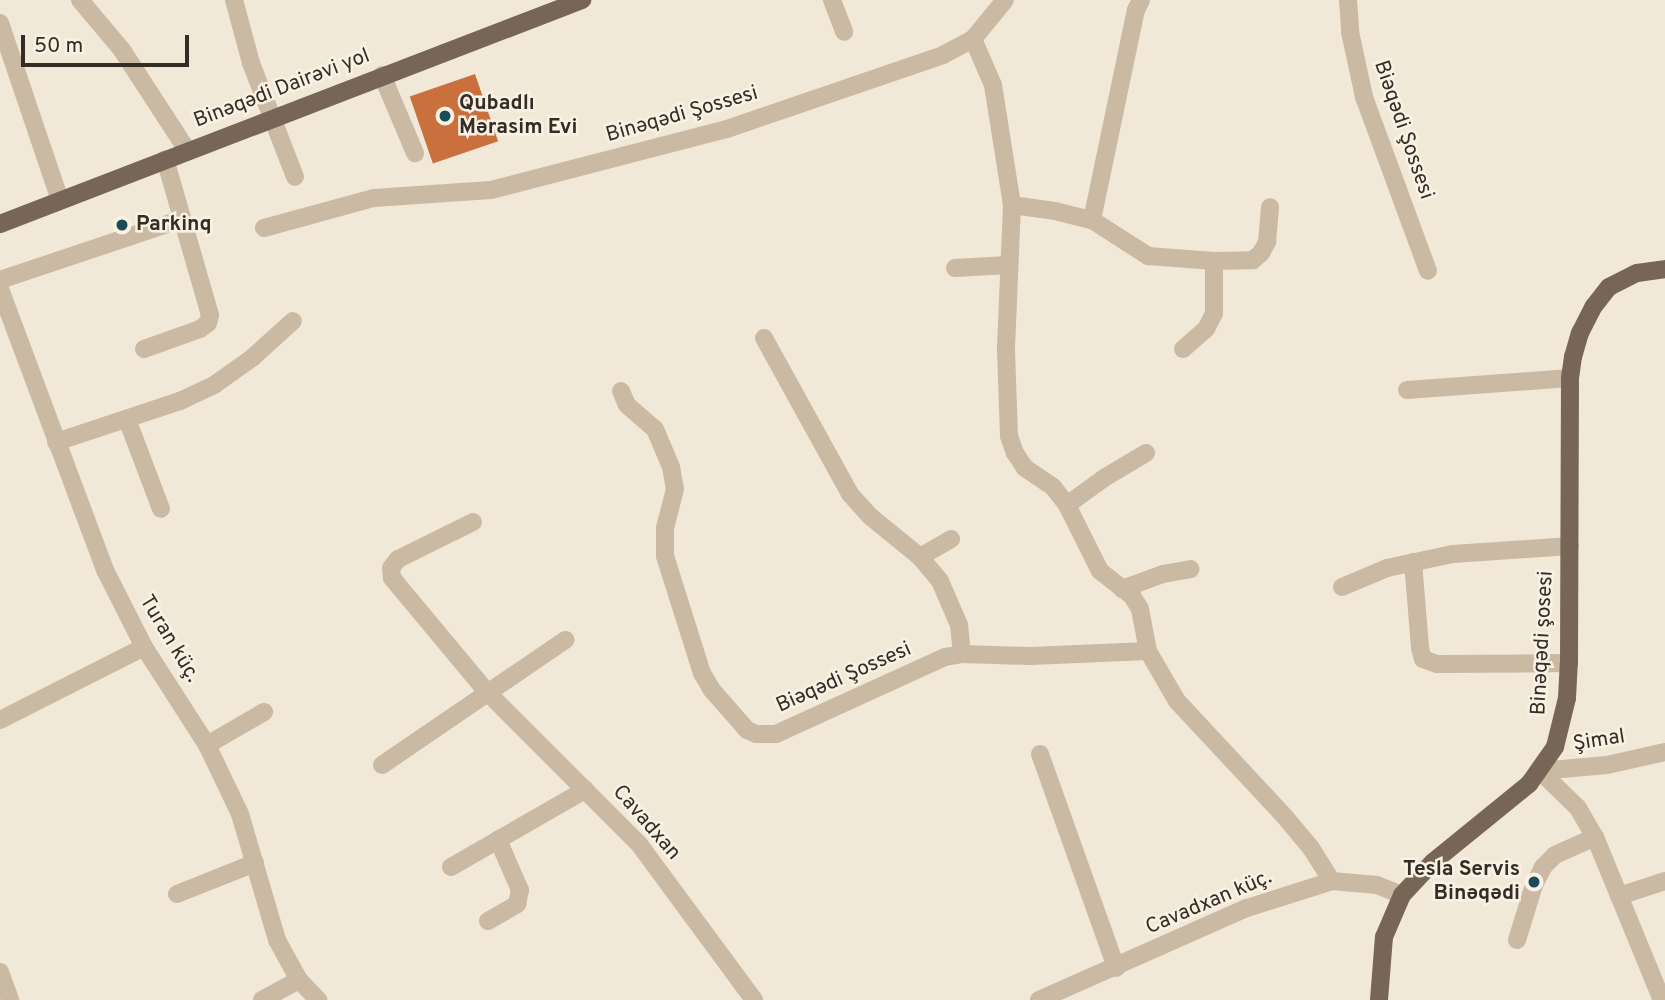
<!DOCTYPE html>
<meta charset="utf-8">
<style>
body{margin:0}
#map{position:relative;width:1665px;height:1000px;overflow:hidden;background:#f2e8d7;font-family:Overpass,sans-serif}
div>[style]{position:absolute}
.building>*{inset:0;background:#ca703d;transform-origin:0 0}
.minor>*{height:18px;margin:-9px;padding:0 9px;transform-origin:9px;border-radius:9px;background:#cab9a3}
.major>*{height:18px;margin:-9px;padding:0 9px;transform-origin:9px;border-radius:9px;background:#776556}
.dots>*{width:19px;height:19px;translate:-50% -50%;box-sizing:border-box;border:4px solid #f9f2e4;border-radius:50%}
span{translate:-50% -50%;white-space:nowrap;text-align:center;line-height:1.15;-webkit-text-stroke:5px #f9f2e4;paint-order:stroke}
.street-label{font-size:21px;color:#352c25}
.poi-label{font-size:21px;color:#352c25;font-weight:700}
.left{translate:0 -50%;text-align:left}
.right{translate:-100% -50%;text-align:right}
.scale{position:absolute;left:21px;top:35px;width:168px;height:32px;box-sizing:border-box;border:4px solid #352c25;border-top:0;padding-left:9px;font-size:21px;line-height:24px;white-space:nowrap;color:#352c25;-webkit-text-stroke:5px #f9f2e4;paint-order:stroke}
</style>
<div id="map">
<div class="building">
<div style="left:475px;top:74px;width:71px;height:69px;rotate:71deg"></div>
</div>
<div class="minor">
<div style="left:80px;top:0;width:65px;rotate:50deg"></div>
<div style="left:122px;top:50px;width:119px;rotate:57deg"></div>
<div style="left:234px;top:0;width:65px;rotate:74.9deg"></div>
<div style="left:251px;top:63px;width:122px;rotate:68.9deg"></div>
<div style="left:832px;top:0;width:34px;rotate:69deg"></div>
<div style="left:1348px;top:0;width:32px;rotate:86deg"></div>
<div style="left:1350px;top:32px;width:66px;rotate:77.8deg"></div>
<div style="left:1364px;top:97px;width:185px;rotate:69.8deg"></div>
<div style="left:0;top:23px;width:187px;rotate:71.3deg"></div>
<div style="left:973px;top:39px;width:50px;rotate:66.5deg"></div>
<div style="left:993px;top:85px;width:121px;rotate:81deg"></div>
<div style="left:1012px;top:205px;width:145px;rotate:92.4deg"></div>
<div style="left:1006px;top:350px;width:86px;rotate:88deg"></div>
<div style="left:1009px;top:436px;width:18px;rotate:71deg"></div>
<div style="left:1015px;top:453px;width:18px;rotate:56deg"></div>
<div style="left:1025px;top:468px;width:34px;rotate:34deg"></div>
<div style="left:1053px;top:487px;width:23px;rotate:52deg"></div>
<div style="left:1067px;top:505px;width:74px;rotate:63.4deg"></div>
<div style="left:1100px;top:571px;width:41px;rotate:38deg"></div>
<div style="left:1132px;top:596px;width:15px;rotate:58deg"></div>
<div style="left:1140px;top:609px;width:43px;rotate:79.2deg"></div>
<div style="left:1148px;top:651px;width:58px;rotate:59.9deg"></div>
<div style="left:1177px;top:701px;width:158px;rotate:47deg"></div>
<div style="left:1285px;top:817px;width:40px;rotate:50deg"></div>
<div style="left:1311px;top:848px;width:39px;rotate:58deg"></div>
<div style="left:382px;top:75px;width:85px;rotate:67.1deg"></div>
<div style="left:1012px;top:205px;width:43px;rotate:7.9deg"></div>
<div style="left:1055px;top:211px;width:38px;rotate:14deg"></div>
<div style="left:1092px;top:220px;width:67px;rotate:32.7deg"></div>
<div style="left:1148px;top:256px;width:66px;rotate:4.3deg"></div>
<div style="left:1214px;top:261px;width:39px;rotate:-1deg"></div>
<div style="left:1253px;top:260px;width:11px;rotate:-41deg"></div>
<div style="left:1261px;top:253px;width:13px;rotate:-61deg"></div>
<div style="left:1267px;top:242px;width:35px;rotate:-85deg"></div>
<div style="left:1092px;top:220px;width:215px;rotate:-78.2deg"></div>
<div style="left:1136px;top:10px;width:11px;rotate:-63deg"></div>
<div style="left:264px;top:228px;width:114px;rotate:-15.3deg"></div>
<div style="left:374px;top:198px;width:117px;rotate:-3.9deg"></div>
<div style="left:491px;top:190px;width:244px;rotate:-14.5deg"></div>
<div style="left:727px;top:129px;width:228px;rotate:-18.9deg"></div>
<div style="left:943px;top:55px;width:34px;rotate:-28deg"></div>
<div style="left:973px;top:39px;width:50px;rotate:-50.6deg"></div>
<div style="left:955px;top:268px;width:54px;rotate:-3.2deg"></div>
<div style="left:0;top:280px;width:192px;rotate:-18.5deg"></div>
<div style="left:0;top:289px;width:302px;rotate:69.5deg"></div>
<div style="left:106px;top:572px;width:84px;rotate:63.1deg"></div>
<div style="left:144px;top:647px;width:117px;rotate:57.3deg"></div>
<div style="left:207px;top:745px;width:76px;rotate:64.4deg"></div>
<div style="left:240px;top:814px;width:131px;rotate:73.6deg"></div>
<div style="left:277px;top:940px;width:46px;rotate:61.2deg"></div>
<div style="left:299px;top:980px;width:28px;rotate:46deg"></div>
<div style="left:764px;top:338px;width:178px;rotate:61.1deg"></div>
<div style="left:850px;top:494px;width:31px;rotate:48deg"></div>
<div style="left:871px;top:517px;width:63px;rotate:39.2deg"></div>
<div style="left:920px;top:557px;width:31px;rotate:50deg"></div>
<div style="left:940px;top:581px;width:48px;rotate:66.6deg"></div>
<div style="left:959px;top:625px;width:29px;rotate:84deg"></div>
<div style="left:144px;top:349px;width:59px;rotate:-19.7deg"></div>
<div style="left:200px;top:329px;width:10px;rotate:-37deg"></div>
<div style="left:208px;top:323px;width:8px;rotate:-76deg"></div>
<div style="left:210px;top:315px;width:162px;rotate:-106.1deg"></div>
<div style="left:1183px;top:349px;width:30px;rotate:-41deg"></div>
<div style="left:1206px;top:329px;width:18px;rotate:-63deg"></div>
<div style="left:1214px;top:313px;width:52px;rotate:-90deg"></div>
<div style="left:1407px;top:390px;width:163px;rotate:-4.2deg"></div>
<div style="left:621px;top:391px;width:15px;rotate:67deg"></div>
<div style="left:627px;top:405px;width:37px;rotate:41deg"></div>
<div style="left:655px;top:429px;width:41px;rotate:67.2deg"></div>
<div style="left:671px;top:467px;width:22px;rotate:80deg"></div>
<div style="left:675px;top:489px;width:40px;rotate:104.4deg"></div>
<div style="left:665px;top:528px;width:28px;rotate:90deg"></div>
<div style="left:665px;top:556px;width:123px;rotate:72.5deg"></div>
<div style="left:702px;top:673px;width:20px;rotate:60deg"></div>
<div style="left:712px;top:690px;width:53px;rotate:48.8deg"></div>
<div style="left:747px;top:730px;width:10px;rotate:24deg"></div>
<div style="left:756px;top:734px;width:20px"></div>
<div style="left:776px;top:734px;width:186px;rotate:-24.5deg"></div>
<div style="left:945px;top:657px;width:17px;rotate:-10deg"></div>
<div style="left:962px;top:654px;width:69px;rotate:1.7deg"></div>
<div style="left:1031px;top:656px;width:117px;rotate:-2.4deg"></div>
<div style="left:127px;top:419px;width:96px;rotate:69.3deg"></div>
<div style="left:56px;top:442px;width:131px;rotate:-18.3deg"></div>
<div style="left:180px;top:401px;width:38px;rotate:-25deg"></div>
<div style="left:214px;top:385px;width:47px;rotate:-35.4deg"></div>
<div style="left:252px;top:358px;width:55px;rotate:-42.1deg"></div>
<div style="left:1067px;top:505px;width:46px;rotate:-36.1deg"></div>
<div style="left:1104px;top:478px;width:49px;rotate:-30.8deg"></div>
<div style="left:473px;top:522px;width:84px;rotate:153.7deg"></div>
<div style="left:398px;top:559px;width:11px;rotate:128deg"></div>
<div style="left:391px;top:568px;width:10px;rotate:84deg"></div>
<div style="left:392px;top:578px;width:148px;rotate:50.2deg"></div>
<div style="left:487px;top:692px;width:215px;rotate:45deg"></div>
<div style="left:639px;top:844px;width:194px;rotate:53.6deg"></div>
<div style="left:920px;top:557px;width:36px;rotate:-30deg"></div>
<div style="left:1413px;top:562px;width:86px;rotate:85.3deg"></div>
<div style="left:1420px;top:648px;width:11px;rotate:75deg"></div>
<div style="left:1423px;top:659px;width:15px;rotate:20deg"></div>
<div style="left:1437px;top:664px;width:132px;rotate:-0.4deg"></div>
<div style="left:1342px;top:587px;width:49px;rotate:-22.9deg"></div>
<div style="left:1387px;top:568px;width:67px;rotate:-12deg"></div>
<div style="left:1453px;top:554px;width:117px;rotate:-3.9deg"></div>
<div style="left:1122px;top:589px;width:44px;rotate:-20.1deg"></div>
<div style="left:1163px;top:574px;width:28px;rotate:-10deg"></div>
<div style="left:0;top:720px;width:161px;rotate:-26.9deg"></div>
<div style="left:207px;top:745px;width:66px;rotate:-30.1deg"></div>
<div style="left:1040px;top:754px;width:227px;rotate:70.4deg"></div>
<div style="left:382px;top:765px;width:222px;rotate:-34.3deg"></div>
<div style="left:1540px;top:771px;width:53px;rotate:44.2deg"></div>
<div style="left:1578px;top:808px;width:34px;rotate:60deg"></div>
<div style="left:1595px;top:837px;width:176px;rotate:67.7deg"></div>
<div style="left:1540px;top:771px;width:67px;rotate:-5.1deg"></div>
<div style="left:1607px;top:765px;width:59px;rotate:-12.6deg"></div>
<div style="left:451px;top:867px;width:155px;rotate:-29.9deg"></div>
<div style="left:177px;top:894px;width:84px;rotate:-21.7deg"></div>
<div style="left:1619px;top:896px;width:48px;rotate:-18.1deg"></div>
<div style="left:488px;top:921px;width:34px;rotate:-30deg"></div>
<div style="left:517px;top:904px;width:14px;rotate:-78deg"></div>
<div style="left:520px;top:890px;width:55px;rotate:-113.7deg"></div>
<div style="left:1517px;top:940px;width:58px;rotate:-72.8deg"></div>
<div style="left:1534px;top:885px;width:20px;rotate:-63deg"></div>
<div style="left:1543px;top:867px;width:17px;rotate:-45deg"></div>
<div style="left:1555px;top:855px;width:44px;rotate:-24.2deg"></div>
<div style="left:0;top:972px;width:30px;rotate:70deg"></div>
<div style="left:262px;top:1000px;width:42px;rotate:-28.4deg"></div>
<div style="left:1039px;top:1000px;width:227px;rotate:-23.9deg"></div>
<div style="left:1247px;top:908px;width:89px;rotate:-17.6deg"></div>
<div style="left:1332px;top:881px;width:45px;rotate:5.1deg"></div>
<div style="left:1377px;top:885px;width:27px;rotate:22deg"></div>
</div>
<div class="major">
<div style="left:0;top:224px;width:624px;rotate:-21.05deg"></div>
<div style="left:1379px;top:1000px;width:63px;rotate:-85.5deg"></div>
<div style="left:1384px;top:937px;width:46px;rotate:-66.8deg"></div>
<div style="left:1402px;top:895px;width:45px;rotate:-46.8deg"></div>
<div style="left:1433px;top:862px;width:124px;rotate:-39.1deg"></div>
<div style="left:1529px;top:784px;width:45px;rotate:-54.9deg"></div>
<div style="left:1555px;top:747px;width:50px;rotate:-76.2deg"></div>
<div style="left:1567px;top:698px;width:35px;rotate:-87deg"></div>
<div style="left:1569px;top:663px;width:285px;rotate:-89.8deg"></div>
<div style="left:1570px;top:378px;width:21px;rotate:-82deg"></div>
<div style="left:1573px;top:357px;width:25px;rotate:-74deg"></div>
<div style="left:1580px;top:333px;width:30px;rotate:-63deg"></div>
<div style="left:1594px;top:306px;width:24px;rotate:-52deg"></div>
<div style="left:1609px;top:287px;width:31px;rotate:-27deg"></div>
<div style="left:1637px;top:273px;width:28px;rotate:-8deg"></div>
</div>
<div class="dots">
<div style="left:445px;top:116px;background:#1a4c57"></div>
<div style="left:122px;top:225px;background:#1a4c57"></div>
<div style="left:1534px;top:882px;background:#1a4c57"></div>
</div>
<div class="street-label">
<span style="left:282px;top:89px;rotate:-21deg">Binəqədi Dairəvi yol</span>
<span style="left:682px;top:115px;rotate:-16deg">Binəqədi Şossesi</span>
<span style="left:1403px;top:130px;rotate:71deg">Biəqədi Şossesi</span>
<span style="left:169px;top:639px;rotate:59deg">Turan küç.</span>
<span style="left:1543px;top:643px;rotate:-87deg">Binəqədi şosesi</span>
<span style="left:844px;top:678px;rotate:-24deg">Biəqədi Şossesi</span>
<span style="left:1599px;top:741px;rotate:-9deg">Şimal</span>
<span style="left:646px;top:823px;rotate:49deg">Cavadxan</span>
<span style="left:1209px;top:903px;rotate:-23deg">Cavadxan küç.</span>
</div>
<div class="poi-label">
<span class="left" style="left:459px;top:116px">Qubadlı<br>Mərasim Evi</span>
<span class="left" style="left:136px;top:225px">Parkinq</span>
<span class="right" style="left:1520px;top:882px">Tesla Servis<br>Binəqədi</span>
</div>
<div class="scale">50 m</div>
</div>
